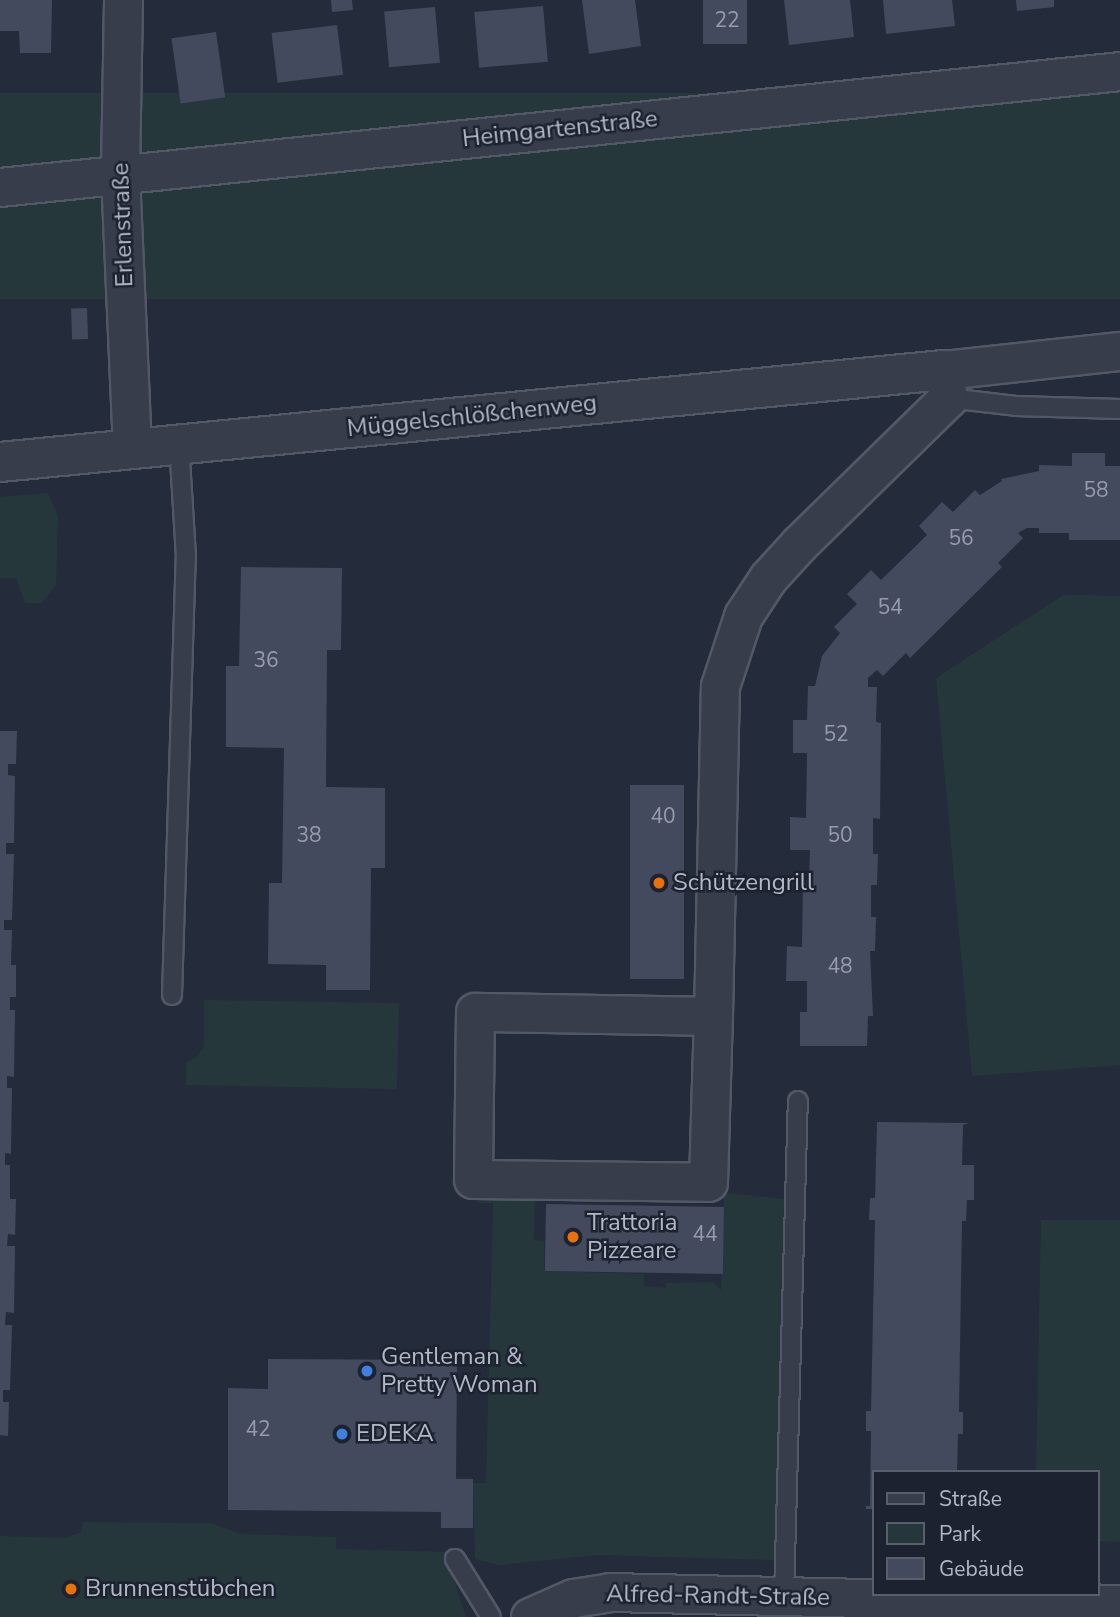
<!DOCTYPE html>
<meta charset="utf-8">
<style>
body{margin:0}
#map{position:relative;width:1120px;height:1617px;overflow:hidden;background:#242b3b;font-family:"Nunito Sans",sans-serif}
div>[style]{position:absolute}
.green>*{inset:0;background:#26373c;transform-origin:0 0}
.building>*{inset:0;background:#434a5d;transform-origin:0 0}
.roads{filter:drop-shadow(2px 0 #535866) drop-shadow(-2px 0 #535866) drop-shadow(0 2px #535866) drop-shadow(0 -2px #535866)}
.service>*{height:18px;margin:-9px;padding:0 9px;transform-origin:9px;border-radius:9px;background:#373d4b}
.minor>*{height:37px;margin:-18.5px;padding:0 18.5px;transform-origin:18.5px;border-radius:18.5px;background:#373d4b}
.tertiary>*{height:38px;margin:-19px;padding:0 19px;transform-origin:19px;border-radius:19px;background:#373d4b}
.dots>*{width:19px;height:19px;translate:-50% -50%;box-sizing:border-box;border:4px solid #1d2230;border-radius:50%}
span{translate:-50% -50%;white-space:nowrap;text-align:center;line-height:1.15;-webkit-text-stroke:5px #1d2230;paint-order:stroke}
.number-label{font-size:21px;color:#979cac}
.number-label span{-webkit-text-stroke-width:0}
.street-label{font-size:24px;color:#b3b8c7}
.poi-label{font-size:24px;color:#b3b8c7}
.left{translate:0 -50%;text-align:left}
.legend{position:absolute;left:872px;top:1470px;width:228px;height:126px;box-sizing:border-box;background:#1d2230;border:2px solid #595e6c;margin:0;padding:9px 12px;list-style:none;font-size:21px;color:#b3b8c7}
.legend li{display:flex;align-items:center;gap:14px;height:35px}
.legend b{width:35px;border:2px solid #595e6c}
</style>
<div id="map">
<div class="green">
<div style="left:1120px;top:93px;width:206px;height:1125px;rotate:90deg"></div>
<div style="clip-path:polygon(48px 493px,58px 516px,56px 585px,42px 603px,25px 603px,16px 578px,0 578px,0 497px)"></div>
<div style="clip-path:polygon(1063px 595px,1120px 596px,1120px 1065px,972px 1076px,936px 678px)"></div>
<div style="clip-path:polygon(204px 1000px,399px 1003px,397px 1089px,186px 1085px,186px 1062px,197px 1057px,204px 1046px)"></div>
<div style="clip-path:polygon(535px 1188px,534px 1240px,544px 1241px,544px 1271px,644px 1274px,644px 1286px,666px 1288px,666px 1283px,713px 1282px,721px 1290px,724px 1193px,784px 1199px,775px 1560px,597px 1555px,499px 1565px,475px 1559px,473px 1483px,486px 1483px,493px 1203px,478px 1203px,478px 1195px)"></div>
<div style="clip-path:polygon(1041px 1220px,1120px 1220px,1120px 1542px,1097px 1541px,1097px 1472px,1036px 1472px)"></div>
<div style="clip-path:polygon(83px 1522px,211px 1523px,240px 1534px,336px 1537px,336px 1549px,445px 1552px,466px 1617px,0 1617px,0 1536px,66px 1538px,81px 1532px)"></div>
</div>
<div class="building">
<div style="clip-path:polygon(0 0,52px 0,51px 53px,20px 53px,19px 31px,0 31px)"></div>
<div style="clip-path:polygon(331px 0,352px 0,353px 10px,332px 12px)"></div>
<div style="clip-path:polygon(582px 0,635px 0,641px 46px,589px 54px)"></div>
<div style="left:703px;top:0;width:44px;height:44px"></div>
<div style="clip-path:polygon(784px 0,850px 0,854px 37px,789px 45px)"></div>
<div style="clip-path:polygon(883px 0,952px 0,955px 26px,886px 34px)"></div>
<div style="clip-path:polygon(1016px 0,1054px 0,1054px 7px,1017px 11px)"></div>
<div style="left:543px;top:6px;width:56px;height:69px;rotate:85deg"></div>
<div style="left:435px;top:7px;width:56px;height:51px;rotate:85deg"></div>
<div style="left:337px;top:25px;width:50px;height:66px;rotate:83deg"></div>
<div style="left:216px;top:32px;width:66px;height:45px;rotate:82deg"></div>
<div style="left:87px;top:308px;width:31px;height:16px;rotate:88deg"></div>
<div style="clip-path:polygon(1072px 453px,1105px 453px,1105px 466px,1120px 466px,1120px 540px,1069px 540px,1069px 533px,1039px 533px,1039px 528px,1027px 528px,1018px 533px,1023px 538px,998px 563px,1002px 567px,910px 658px,906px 653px,883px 676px,877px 670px,868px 678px,868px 687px,877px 687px,876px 722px,881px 723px,880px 819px,873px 818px,873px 854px,878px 854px,877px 885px,871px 885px,871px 917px,876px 917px,875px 951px,870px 951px,873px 1016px,868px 1016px,867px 1046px,800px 1046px,800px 1012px,807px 1012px,807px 981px,786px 981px,787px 946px,802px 947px,803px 880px,809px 880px,810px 850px,790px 850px,790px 817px,806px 818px,807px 753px,793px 753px,793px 720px,807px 720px,808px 686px,815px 686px,822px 656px,840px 633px,834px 627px,857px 604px,847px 594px,871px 570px,881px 580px,927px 535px,919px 526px,942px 502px,953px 512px,975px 490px,980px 495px,1002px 481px,1001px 479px,1039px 471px,1039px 465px,1072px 466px)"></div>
<div style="clip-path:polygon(241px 567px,342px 568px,341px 650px,327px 650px,326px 787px,385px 788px,385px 868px,371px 868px,370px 990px,326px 990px,326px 965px,268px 964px,269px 883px,282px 883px,284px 748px,226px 747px,226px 666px,239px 666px)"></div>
<div style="clip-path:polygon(0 731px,17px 731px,16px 764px,8px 764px,8px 775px,15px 776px,14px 843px,6px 843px,6px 854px,14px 854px,12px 920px,4px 920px,4px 930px,12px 930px,11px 965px,16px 965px,16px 997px,10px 997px,10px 1010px,15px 1010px,14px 1077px,7px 1076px,7px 1088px,12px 1088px,11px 1154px,5px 1153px,5px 1165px,10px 1165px,10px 1199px,16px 1199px,15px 1235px,8px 1234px,7px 1246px,15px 1246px,14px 1313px,6px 1312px,5px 1325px,12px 1325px,10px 1390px,3px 1390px,3px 1402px,9px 1402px,8px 1436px,0 1435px)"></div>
<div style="left:630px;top:785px;width:54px;height:194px"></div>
<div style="clip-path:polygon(877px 1122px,969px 1123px,963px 1125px,962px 1165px,974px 1165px,974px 1200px,967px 1200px,966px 1221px,962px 1221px,959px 1412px,963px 1412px,963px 1434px,958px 1434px,957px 1472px,873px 1472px,873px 1509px,866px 1509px,866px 1506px,870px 1506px,871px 1431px,866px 1431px,866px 1411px,871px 1411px,875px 1220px,869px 1220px,870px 1198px,875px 1198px)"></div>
<div style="left:546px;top:1204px;width:178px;height:67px;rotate:1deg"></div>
<div style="clip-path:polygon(268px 1359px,457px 1360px,456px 1479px,473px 1479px,473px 1528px,441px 1528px,441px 1512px,228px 1510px,228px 1388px,268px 1389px)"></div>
</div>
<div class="roads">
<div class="service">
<div style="left:948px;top:398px;width:68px;rotate:6.7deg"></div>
<div style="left:1016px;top:406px;width:104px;rotate:1.7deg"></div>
<div style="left:172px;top:995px;width:438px;rotate:-88.2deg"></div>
<div style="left:186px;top:557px;width:113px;rotate:-93.5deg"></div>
<div style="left:455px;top:1559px;width:68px;rotate:58.2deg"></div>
<div style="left:784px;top:1596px;width:495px;rotate:-88.4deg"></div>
</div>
<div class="minor">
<div style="left:123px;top:0;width:174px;rotate:91deg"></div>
<div style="left:120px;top:174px;width:275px;rotate:87.5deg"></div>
<div style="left:0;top:187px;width:1126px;rotate:-5.91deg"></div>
<div style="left:713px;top:1016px;width:238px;rotate:-179deg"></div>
<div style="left:475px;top:1012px;width:167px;rotate:90.7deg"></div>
<div style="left:473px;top:1179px;width:235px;rotate:0.7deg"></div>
<div style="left:708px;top:1182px;width:166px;rotate:-88.3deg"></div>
<div style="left:713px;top:1016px;width:330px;rotate:-88.8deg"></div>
<div style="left:720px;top:686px;width:74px;rotate:-71.8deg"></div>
<div style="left:743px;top:616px;width:45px;rotate:-56.7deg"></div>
<div style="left:768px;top:578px;width:46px;rotate:-47.6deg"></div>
<div style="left:799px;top:544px;width:209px;rotate:-44.4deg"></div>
<div style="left:948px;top:398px;width:28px;rotate:-98deg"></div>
<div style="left:944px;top:370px;width:177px;rotate:-6.2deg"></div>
<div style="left:530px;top:1617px;width:47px;rotate:-23.8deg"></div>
<div style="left:573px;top:1598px;width:37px;rotate:-9deg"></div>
<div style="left:610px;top:1592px;width:510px;rotate:1.35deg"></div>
</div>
<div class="tertiary">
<div style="left:0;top:462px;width:948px;rotate:-5.57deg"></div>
</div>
</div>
<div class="dots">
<div style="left:659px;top:883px;background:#e8710a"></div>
<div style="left:573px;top:1237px;background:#e8710a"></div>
<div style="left:367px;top:1371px;background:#3f7fe0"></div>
<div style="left:342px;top:1434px;background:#3f7fe0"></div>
<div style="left:71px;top:1589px;background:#e8710a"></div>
</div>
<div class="number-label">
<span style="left:727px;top:20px">22</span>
<span style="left:1096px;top:490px">58</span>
<span style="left:961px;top:538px">56</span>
<span style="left:890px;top:607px">54</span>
<span style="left:266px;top:660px">36</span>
<span style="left:836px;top:734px">52</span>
<span style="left:663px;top:816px">40</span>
<span style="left:309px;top:835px">38</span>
<span style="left:840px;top:835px">50</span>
<span style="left:840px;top:966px">48</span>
<span style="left:705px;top:1234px">44</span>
<span style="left:258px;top:1429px">42</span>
</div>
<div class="street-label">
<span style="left:560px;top:129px;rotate:-6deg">Heimgartenstraße</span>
<span style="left:123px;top:225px;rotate:-92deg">Erlenstraße</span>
<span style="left:472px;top:416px;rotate:-6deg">Müggelschlößchenweg</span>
<span style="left:718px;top:1596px;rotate:1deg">Alfred-Randt-Straße</span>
</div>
<div class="poi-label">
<span class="left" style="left:673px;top:883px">Schützengrill</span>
<span class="left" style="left:587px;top:1237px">Trattoria<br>Pizzeare</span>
<span class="left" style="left:381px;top:1371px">Gentleman &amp;<br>Pretty Woman</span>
<span class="left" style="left:356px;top:1434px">EDEKA</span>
<span class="left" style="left:85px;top:1589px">Brunnenstübchen</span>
</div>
<ul class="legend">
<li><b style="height:9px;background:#373d4b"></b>Straße</li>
<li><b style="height:19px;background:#26373c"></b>Park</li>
<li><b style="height:19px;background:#434a5d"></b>Gebäude</li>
</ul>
</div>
